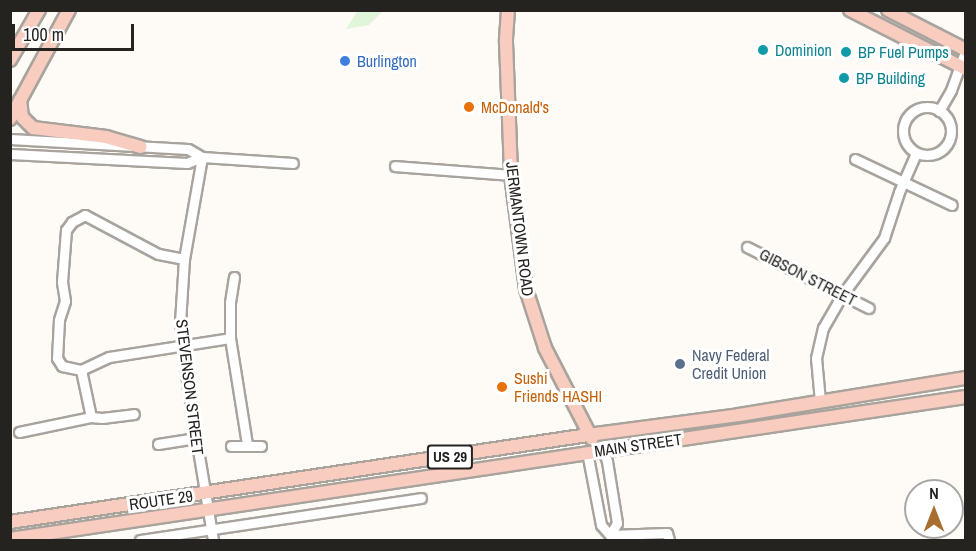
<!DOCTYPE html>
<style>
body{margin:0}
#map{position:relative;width:976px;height:551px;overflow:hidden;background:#fefbf6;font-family:"Archivo Narrow",sans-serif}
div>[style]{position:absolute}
.green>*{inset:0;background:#e0f5d9}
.roads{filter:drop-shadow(2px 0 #a9a39d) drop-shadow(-2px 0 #a9a39d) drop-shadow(0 2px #a9a39d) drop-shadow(0 -2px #a9a39d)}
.minor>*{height:9px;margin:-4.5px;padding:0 4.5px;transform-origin:4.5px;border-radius:4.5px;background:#fff}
.minor>.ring{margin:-4.5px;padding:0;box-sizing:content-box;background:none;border:9px solid #fff;border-radius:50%}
.major>*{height:12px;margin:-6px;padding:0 6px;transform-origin:6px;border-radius:6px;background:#f8ccbf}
.dots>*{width:16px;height:16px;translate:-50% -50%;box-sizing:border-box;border:3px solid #fff;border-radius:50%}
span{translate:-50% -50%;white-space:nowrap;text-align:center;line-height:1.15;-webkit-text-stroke:6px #fff;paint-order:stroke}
.shield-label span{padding:2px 4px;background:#fff;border:2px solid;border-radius:4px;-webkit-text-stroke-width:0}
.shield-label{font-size:15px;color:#252320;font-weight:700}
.culture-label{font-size:16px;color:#0d838f}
.left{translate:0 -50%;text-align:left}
.shop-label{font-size:16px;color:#366cbe}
.food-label{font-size:16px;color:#c56008}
.street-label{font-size:16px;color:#252320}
.service-label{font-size:16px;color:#4e5e75}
.frame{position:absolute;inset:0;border:12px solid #252320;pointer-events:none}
.north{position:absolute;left:904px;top:479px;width:60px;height:60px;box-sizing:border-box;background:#fff;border:2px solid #a8a7a6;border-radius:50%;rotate:0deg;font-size:16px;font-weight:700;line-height:24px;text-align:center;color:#252320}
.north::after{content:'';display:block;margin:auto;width:21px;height:27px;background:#a96e2f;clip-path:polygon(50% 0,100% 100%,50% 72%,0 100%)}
.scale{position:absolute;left:12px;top:24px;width:122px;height:27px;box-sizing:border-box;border:3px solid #252320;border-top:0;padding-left:8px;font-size:18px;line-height:21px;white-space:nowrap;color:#252320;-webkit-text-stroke:4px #fff;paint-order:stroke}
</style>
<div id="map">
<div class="green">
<div style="clip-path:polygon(358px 10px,383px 10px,383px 11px,369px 25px,346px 29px)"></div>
</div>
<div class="roads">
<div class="minor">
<div class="ring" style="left:903px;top:107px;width:39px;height:39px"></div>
<div style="left:939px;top:111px;width:24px;rotate:-60deg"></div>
<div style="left:951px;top:90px;width:44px;rotate:-69.9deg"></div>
<div style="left:10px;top:139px;width:178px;rotate:3.2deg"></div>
<div style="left:188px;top:149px;width:16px;rotate:30deg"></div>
<div style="left:202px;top:157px;width:91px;rotate:3.8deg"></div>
<div style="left:10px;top:154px;width:177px;rotate:2.9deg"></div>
<div style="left:187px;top:163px;width:16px;rotate:-22deg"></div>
<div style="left:202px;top:157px;width:104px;rotate:100deg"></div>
<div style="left:184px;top:259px;width:63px;rotate:93.6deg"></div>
<div style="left:180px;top:322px;width:67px;rotate:83.2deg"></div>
<div style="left:188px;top:389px;width:153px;rotate:80.6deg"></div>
<div style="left:855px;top:159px;width:107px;rotate:25.4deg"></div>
<div style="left:395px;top:166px;width:116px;rotate:4.4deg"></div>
<div style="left:747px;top:247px;width:136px;rotate:26.6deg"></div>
<div style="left:184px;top:259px;width:26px;rotate:-169deg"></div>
<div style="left:158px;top:254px;width:83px;rotate:-151.9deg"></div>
<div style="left:85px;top:215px;width:15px;rotate:152deg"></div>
<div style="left:72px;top:222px;width:10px;rotate:127deg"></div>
<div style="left:66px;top:230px;width:52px;rotate:94.4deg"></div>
<div style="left:62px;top:282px;width:19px;rotate:81deg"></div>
<div style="left:65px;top:301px;width:20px;rotate:108deg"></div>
<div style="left:59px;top:320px;width:38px;rotate:93deg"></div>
<div style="left:57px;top:358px;width:9px;rotate:58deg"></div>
<div style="left:62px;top:366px;width:19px;rotate:12deg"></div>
<div style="left:81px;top:370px;width:31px;rotate:-25deg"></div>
<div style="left:109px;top:357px;width:122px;rotate:-8.9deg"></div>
<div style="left:234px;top:277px;width:26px;rotate:99deg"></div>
<div style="left:230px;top:303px;width:35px;rotate:90deg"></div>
<div style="left:230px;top:338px;width:107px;rotate:80.9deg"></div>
<div style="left:81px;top:370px;width:48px;rotate:78deg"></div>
<div style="left:91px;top:417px;width:11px;rotate:5deg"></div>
<div style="left:102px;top:418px;width:32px;rotate:-7deg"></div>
<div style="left:820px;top:401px;width:43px;rotate:-95.3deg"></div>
<div style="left:816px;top:358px;width:31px;rotate:-77deg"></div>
<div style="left:823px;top:328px;width:38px;rotate:-60deg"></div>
<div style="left:842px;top:295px;width:71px;rotate:-53.6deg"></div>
<div style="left:884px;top:238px;width:48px;rotate:-71.9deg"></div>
<div style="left:899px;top:192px;width:43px;rotate:-66.4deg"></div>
<div style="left:19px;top:432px;width:74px;rotate:-11.8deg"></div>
<div style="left:158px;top:444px;width:37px;rotate:-9deg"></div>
<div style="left:231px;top:446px;width:30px"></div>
<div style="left:587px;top:452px;width:74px;rotate:79.1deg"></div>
<div style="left:601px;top:525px;width:13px;rotate:48deg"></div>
<div style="left:610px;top:535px;width:14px;rotate:-60deg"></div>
<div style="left:617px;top:523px;width:63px;rotate:-99.2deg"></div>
<div style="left:607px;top:461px;width:12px;rotate:-110deg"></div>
<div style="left:610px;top:535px;width:57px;rotate:-2deg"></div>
<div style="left:667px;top:533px;width:7px;rotate:74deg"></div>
<div style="left:140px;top:540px;width:284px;rotate:-8.5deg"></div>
</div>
<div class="major">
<div style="left:508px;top:10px;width:32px;rotate:94deg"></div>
<div style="left:506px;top:42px;width:133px;rotate:87.8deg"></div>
<div style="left:511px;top:175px;width:115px;rotate:82.5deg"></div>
<div style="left:526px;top:289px;width:62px;rotate:72.1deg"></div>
<div style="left:545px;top:348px;width:102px;rotate:62.7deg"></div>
<div style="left:850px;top:10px;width:130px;rotate:27deg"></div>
<div style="left:888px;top:10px;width:88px;rotate:27.1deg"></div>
<div style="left:10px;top:60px;width:58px;rotate:-59.9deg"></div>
<div style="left:20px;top:100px;width:17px;rotate:83deg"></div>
<div style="left:22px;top:117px;width:16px;rotate:45deg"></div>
<div style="left:33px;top:128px;width:74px;rotate:7deg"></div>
<div style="left:106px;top:137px;width:36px;rotate:16deg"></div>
<div style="left:10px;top:119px;width:124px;rotate:-61.6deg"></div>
<div style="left:10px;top:522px;width:585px;rotate:-8.56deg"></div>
<div style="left:588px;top:435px;width:152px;rotate:-7.5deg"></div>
<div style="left:739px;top:415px;width:230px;rotate:-9.3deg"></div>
<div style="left:10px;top:539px;width:966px;rotate:-8.45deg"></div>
</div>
</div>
<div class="dots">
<div style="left:763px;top:50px;background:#0f9aa8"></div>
<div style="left:846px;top:52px;background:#0f9aa8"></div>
<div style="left:345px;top:61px;background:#3f7fe0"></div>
<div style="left:844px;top:78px;background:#0f9aa8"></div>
<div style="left:469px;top:107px;background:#e8710a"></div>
<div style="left:680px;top:364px;background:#5c6f8a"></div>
<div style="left:502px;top:387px;background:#e8710a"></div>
</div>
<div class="shield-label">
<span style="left:450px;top:457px">US 29</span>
</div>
<div class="culture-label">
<span class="left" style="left:775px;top:50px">Dominion</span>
<span class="left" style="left:858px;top:52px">BP Fuel Pumps</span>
<span class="left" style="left:856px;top:78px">BP Building</span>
</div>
<div class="shop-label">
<span class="left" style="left:357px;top:61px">Burlington</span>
</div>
<div class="food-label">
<span class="left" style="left:481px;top:107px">McDonald's</span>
<span class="left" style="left:514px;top:387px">Sushi<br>Friends HASHI</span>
</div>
<div class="street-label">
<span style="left:520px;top:229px;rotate:83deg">JERMANTOWN ROAD</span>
<span style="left:808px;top:277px;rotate:27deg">GIBSON STREET</span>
<span style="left:190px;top:387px;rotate:83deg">STEVENSON STREET</span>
<span style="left:638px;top:445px;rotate:-8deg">MAIN STREET</span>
<span style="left:161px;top:500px;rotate:-8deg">ROUTE 29</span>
</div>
<div class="service-label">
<span class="left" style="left:692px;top:364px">Navy Federal<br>Credit Union</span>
</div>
<div class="frame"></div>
<div class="north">N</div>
<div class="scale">100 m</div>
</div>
